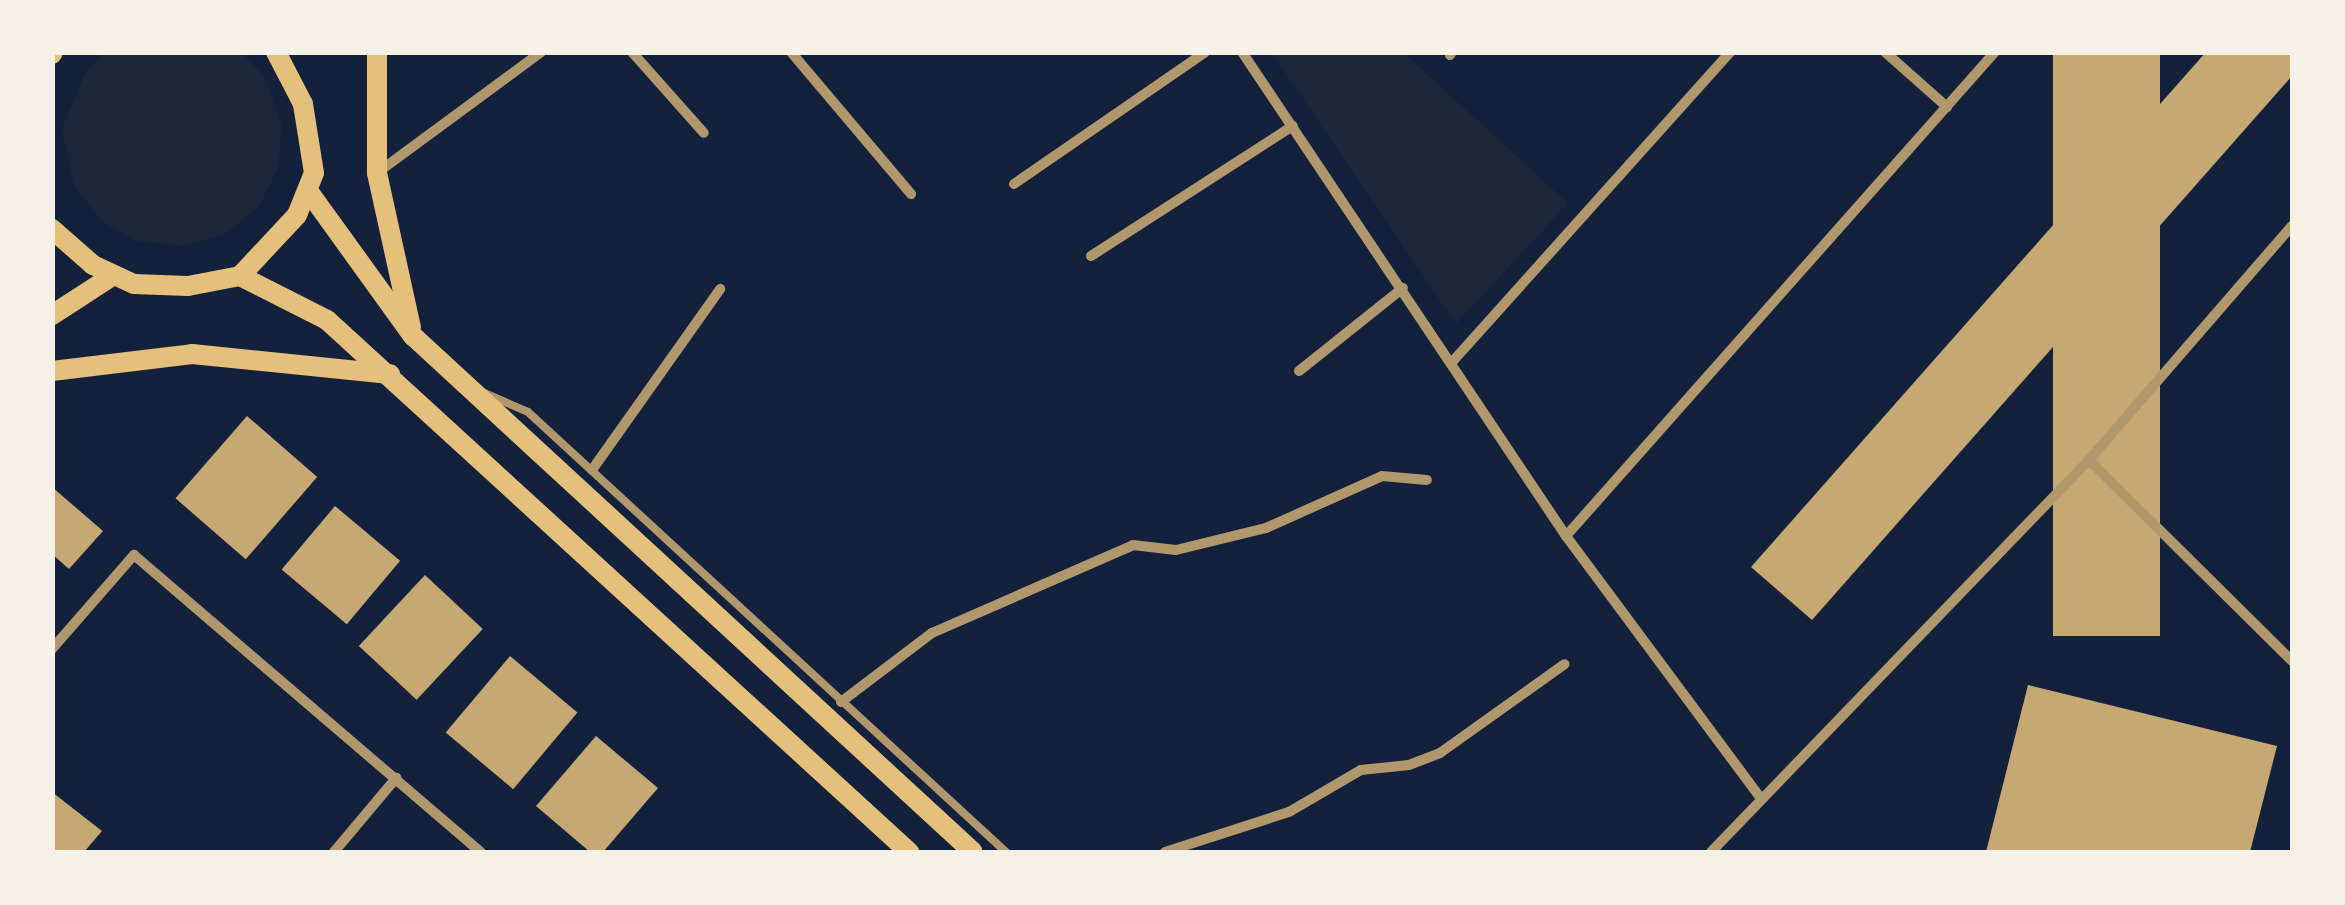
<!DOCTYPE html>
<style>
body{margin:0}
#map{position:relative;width:2345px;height:905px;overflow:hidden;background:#14213d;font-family:"Sofia Sans Condensed",sans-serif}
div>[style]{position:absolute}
.green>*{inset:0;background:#1d2539}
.building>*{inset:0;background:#c6a872;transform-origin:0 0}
.service>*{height:8px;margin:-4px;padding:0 4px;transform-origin:4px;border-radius:4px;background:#b1986c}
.minor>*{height:10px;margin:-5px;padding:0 5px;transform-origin:5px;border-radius:5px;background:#b1986c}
.secondary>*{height:20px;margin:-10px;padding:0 10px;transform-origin:10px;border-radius:10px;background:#e5c07b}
span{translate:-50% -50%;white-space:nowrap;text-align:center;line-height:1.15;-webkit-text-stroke:8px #f6f1e7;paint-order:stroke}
.frame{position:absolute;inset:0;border:55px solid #f6f1e7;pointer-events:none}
</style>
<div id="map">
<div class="green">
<div style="clip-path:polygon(105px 53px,242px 53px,265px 77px,282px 125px,278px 168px,259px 206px,225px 234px,185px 246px,137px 241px,104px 223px,74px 186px,62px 128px,87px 69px)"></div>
<div style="clip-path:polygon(1272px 53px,1404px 53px,1568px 203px,1456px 324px)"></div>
</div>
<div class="building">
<div style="left:2053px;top:52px;width:107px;height:584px"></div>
<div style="clip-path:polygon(2206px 52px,2292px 52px,2292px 76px,1812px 620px,1751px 567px)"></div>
<div style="left:247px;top:416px;width:93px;height:109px;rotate:41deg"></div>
<div style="clip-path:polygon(52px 487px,103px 531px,69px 569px,52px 554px)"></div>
<div style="left:335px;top:506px;width:85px;height:83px;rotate:40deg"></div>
<div style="left:425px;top:575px;width:79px;height:97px;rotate:43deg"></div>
<div style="left:510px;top:656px;width:88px;height:100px;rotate:40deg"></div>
<div style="clip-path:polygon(2028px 685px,2277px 746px,2250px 852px,1986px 852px)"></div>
<div style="clip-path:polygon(596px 736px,658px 788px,603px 852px,590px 852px,536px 806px)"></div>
<div style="clip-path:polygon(52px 792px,102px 831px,84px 852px,52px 852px)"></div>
</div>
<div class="service">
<div style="left:482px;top:392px;width:50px;rotate:23.5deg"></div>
<div style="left:528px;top:412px;width:650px;rotate:42.63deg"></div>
</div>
<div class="minor">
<div style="left:632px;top:52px;width:108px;rotate:48.4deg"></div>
<div style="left:791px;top:52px;width:186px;rotate:49.8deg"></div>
<div style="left:1242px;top:52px;width:582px;rotate:56.2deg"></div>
<div style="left:1566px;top:536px;width:324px;rotate:53.4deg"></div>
<div style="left:1885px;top:52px;width:83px;rotate:41.6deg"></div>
<div style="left:1450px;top:55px;width:4px;rotate:-56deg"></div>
<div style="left:377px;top:173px;width:204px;rotate:-36.4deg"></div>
<div style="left:1014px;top:184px;width:232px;rotate:-34.6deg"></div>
<div style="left:1091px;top:256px;width:240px;rotate:-32.8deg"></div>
<div style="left:1453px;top:361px;width:415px;rotate:-48.1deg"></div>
<div style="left:1299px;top:371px;width:133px;rotate:-38.6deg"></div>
<div style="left:2089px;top:460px;width:286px;rotate:44.7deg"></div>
<div style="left:592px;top:470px;width:222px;rotate:-54.7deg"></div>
<div style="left:1566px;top:536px;width:647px;rotate:-48.45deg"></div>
<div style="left:52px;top:649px;width:125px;rotate:-48.9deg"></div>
<div style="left:134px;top:555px;width:457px;rotate:40.6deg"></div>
<div style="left:841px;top:702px;width:114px;rotate:-37.2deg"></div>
<div style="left:932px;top:633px;width:219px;rotate:-23.6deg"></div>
<div style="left:1133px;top:545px;width:43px;rotate:6.6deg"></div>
<div style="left:1176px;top:550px;width:93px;rotate:-13.7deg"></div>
<div style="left:1266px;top:528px;width:127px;rotate:-24.1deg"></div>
<div style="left:1382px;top:476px;width:45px;rotate:5.1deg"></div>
<div style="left:334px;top:852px;width:97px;rotate:-50deg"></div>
<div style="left:1165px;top:852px;width:130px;rotate:-17.9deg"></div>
<div style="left:1289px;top:812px;width:83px;rotate:-30.3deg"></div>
<div style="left:1361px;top:770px;width:48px;rotate:-5.9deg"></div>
<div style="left:1409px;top:765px;width:33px;rotate:-21deg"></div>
<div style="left:1440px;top:753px;width:153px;rotate:-35.5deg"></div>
<div style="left:1711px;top:852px;width:545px;rotate:-46.04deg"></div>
<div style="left:2089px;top:460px;width:310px;rotate:-49.1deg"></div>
</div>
<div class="secondary">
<div style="left:377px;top:52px;width:121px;rotate:90deg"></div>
<div style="left:377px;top:173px;width:158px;rotate:77.6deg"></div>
<div style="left:52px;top:54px;width:2px;rotate:-63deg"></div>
<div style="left:309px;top:192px;width:178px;rotate:54.2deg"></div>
<div style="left:413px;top:336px;width:761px;rotate:42.66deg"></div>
<div style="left:52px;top:229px;width:55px;rotate:41.3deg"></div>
<div style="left:93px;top:265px;width:45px;rotate:24.9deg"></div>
<div style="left:134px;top:284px;width:54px;rotate:2.1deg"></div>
<div style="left:188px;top:286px;width:53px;rotate:-10.9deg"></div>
<div style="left:240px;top:276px;width:83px;rotate:-46.9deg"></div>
<div style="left:297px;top:215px;width:45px;rotate:-68deg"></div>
<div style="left:314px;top:173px;width:70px;rotate:-99.1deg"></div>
<div style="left:303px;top:104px;width:59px;rotate:-117.4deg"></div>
<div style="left:240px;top:276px;width:97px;rotate:26.8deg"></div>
<div style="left:327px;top:320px;width:789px;rotate:42.43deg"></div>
<div style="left:52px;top:315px;width:72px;rotate:-33deg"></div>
<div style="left:52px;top:371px;width:141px;rotate:-6.9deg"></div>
<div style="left:192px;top:354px;width:199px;rotate:5.8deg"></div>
</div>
<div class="frame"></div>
</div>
